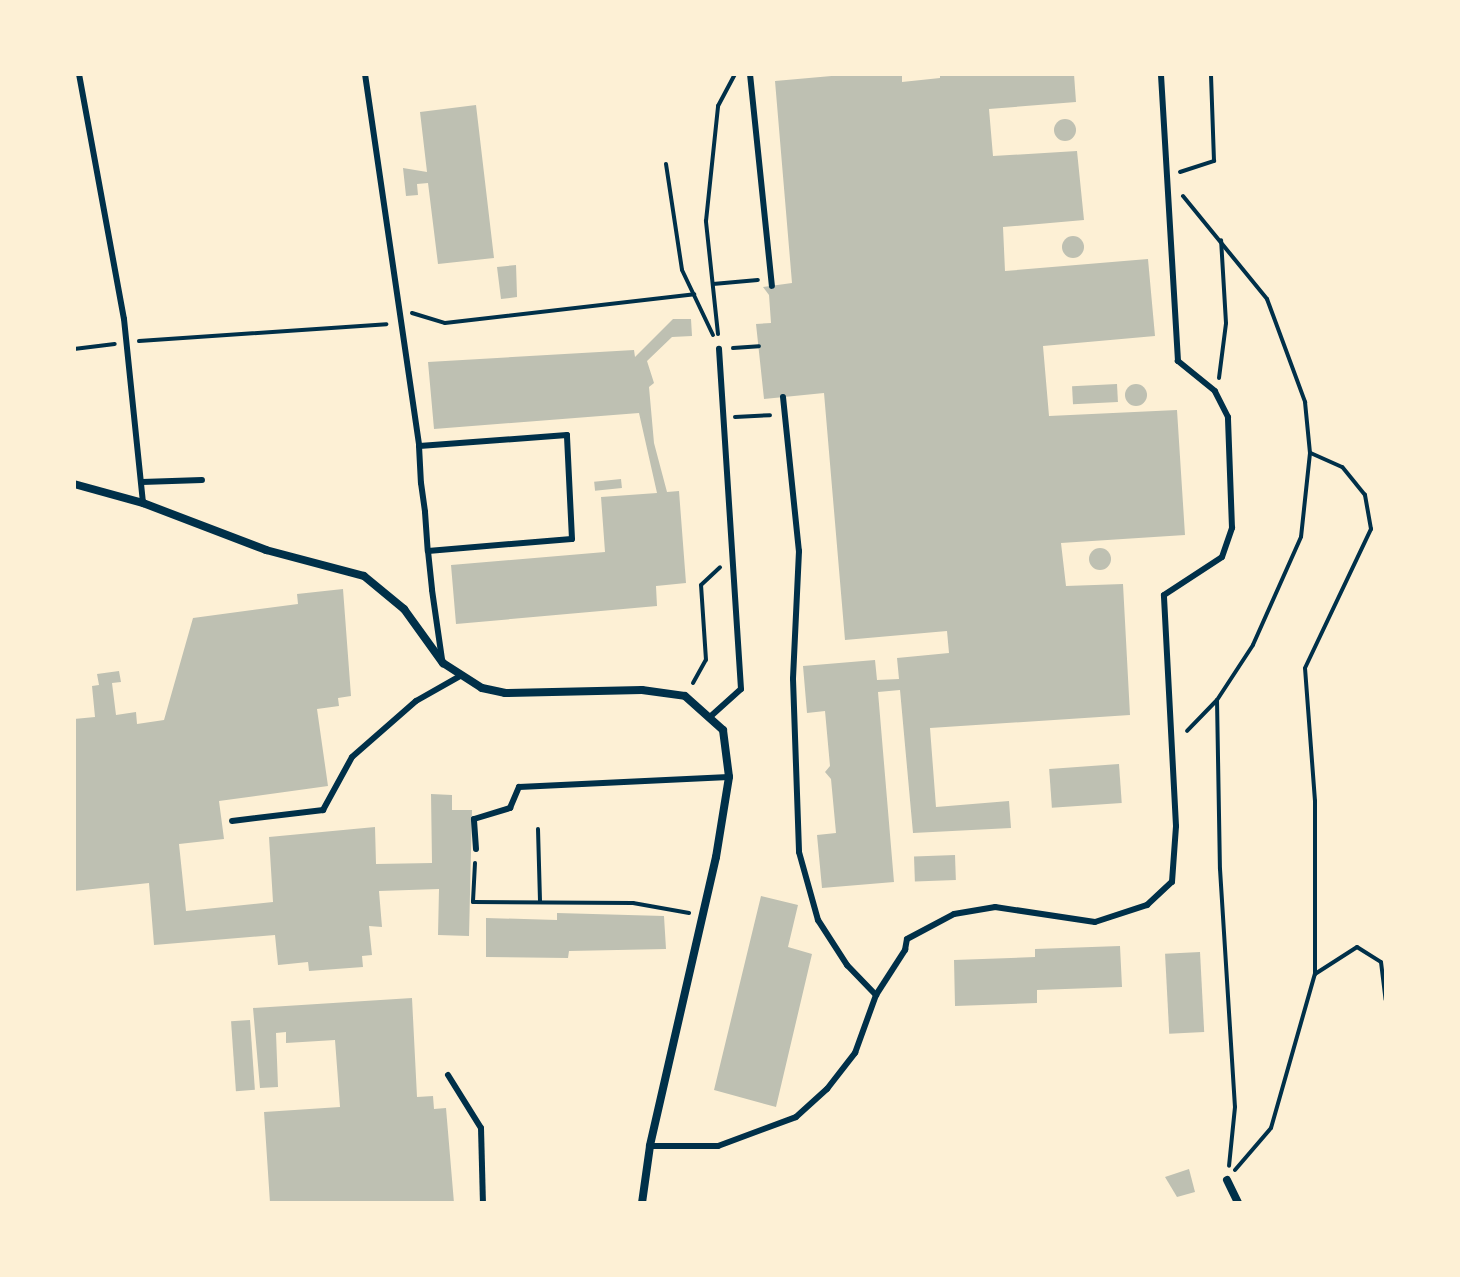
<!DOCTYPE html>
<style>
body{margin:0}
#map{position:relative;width:1460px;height:1277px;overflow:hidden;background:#fdf0d5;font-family:Rubik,sans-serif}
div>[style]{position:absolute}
.building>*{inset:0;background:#bec0b2;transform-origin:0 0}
.round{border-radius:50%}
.path>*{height:4px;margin:-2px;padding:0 2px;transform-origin:2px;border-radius:2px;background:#003049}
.service>*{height:6px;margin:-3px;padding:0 3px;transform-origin:3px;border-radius:3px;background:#003049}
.minor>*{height:8px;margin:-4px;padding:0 4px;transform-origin:4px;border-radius:4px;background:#003049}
span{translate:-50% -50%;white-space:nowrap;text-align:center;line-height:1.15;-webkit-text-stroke:8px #fdf0d5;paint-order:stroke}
.frame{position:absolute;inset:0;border:76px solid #fdf0d5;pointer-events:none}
</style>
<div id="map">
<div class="building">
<div style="clip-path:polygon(854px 74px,902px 74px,902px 82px,940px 78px,940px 74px,1074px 74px,1076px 102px,989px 109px,993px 156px,1077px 151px,1084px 220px,1003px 227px,1005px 271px,1148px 259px,1155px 336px,1043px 346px,1049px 416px,1177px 410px,1185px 535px,1061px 543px,1066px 586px,1123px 584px,1130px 715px,930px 728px,936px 807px,1009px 801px,1011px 828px,913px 833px,900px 690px,878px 692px,894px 882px,822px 888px,817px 835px,836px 833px,831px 779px,825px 772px,830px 766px,825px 711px,807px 713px,803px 666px,875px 660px,877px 680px,899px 679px,897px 658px,949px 653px,947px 631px,845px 640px,824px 393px,764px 399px,756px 324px,771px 323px,769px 295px,763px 287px,792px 283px,775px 81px)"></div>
<div style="clip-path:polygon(476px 105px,494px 258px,438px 264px,428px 183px,417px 184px,418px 195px,406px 196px,403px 168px,427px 172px,420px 112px)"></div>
<div class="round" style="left:1054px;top:119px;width:22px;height:22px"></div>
<div class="round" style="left:1062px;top:236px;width:22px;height:22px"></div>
<div style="clip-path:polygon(516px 265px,517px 297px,501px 299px,497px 267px)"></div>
<div style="clip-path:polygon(673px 319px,691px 319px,692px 336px,672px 337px,647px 361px,654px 383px,649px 387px,654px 443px,667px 492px,679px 491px,686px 583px,656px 586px,657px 606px,456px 624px,451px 565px,605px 552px,601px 497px,657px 493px,639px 413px,434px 429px,428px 362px,634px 350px,635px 357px)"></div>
<div class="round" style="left:1125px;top:384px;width:22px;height:22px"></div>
<div style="left:1117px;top:384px;width:18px;height:45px;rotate:87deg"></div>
<div style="left:621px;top:479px;width:9px;height:27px;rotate:84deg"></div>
<div class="round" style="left:1089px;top:548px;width:22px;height:22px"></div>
<div style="clip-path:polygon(343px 589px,351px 696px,338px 698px,339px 706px,317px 709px,328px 786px,219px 801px,224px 839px,179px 844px,186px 911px,273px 902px,269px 837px,375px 827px,376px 864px,432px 863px,431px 794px,452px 795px,452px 810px,472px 810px,469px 936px,438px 935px,439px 889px,379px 891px,382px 927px,369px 926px,372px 955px,362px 956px,363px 967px,309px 971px,308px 962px,278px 965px,275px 935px,154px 945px,149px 883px,74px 891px,74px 719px,95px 717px,92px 686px,99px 685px,97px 674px,119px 671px,121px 682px,112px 683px,116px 715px,136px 712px,137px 724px,164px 720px,193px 618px,298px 604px,297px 594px)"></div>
<div style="left:1119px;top:764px;width:39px;height:70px;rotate:86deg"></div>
<div style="left:955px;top:855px;width:25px;height:41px;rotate:88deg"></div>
<div style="clip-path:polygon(761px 896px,798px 905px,788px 947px,812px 954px,776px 1107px,714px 1090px)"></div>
<div style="clip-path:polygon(557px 913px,664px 916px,666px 949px,569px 951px,568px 958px,486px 957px,486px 918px,557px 920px)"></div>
<div style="clip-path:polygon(1120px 946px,1122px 987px,1037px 990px,1037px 1003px,955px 1006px,954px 960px,1035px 957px,1035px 949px)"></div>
<div style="left:1200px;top:952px;width:80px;height:35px;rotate:87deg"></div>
<div style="clip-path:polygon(412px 998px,417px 1097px,433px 1096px,434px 1109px,446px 1108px,454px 1203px,270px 1203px,264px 1112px,340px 1107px,335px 1040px,286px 1043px,286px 1032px,276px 1033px,278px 1087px,260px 1088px,253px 1008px)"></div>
<div style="left:250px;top:1020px;width:70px;height:19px;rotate:86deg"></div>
<div style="clip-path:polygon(1189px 1169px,1195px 1192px,1177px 1197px,1165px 1177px)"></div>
</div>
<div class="path">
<div style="left:666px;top:164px;width:107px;rotate:81.4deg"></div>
<div style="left:682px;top:270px;width:72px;rotate:64.5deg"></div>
<div style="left:1180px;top:172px;width:36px;rotate:-18deg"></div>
<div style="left:1214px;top:161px;width:87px;rotate:-92deg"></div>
<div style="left:1183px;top:196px;width:133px;rotate:50.8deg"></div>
<div style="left:1267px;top:299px;width:110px;rotate:69.7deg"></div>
<div style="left:1305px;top:402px;width:51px;rotate:84.4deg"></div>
<div style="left:1310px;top:453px;width:84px;rotate:96.1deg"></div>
<div style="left:1301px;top:537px;width:118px;rotate:114deg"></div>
<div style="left:1253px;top:645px;width:66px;rotate:123.2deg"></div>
<div style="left:1217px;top:700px;width:43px;rotate:134.1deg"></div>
<div style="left:713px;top:284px;width:45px;rotate:-5.1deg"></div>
<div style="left:412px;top:313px;width:34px;rotate:17deg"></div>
<div style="left:445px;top:323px;width:251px;rotate:-6.6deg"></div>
<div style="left:718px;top:334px;width:114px;rotate:-96.1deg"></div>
<div style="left:706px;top:221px;width:116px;rotate:-84deg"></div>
<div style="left:718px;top:106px;width:36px;rotate:-62deg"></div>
<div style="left:139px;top:341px;width:248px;rotate:-3.9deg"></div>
<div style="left:733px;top:348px;width:26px;rotate:-4deg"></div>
<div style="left:74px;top:349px;width:41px;rotate:-7deg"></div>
<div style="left:1219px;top:378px;width:55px;rotate:-82.7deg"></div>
<div style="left:1226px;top:323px;width:83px;rotate:-93.4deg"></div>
<div style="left:735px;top:417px;width:35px;rotate:-3deg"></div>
<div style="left:693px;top:683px;width:26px;rotate:-61deg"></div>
<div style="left:706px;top:660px;width:75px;rotate:-93.8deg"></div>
<div style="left:701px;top:585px;width:26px;rotate:-43deg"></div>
<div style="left:1217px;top:700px;width:169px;rotate:89deg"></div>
<div style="left:1220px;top:869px;width:238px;rotate:86.4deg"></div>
<div style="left:1235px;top:1107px;width:59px;rotate:95.8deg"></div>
<div style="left:538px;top:829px;width:72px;rotate:88.4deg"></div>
<div style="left:475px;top:863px;width:39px;rotate:93deg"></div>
<div style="left:473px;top:902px;width:160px;rotate:0.4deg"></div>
<div style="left:633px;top:903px;width:57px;rotate:10.1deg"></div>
<div style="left:1315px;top:974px;width:50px;rotate:-32.7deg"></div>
<div style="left:1357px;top:947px;width:28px;rotate:32deg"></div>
<div style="left:1381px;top:962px;width:38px;rotate:83deg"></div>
<div style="left:1235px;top:1170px;width:55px;rotate:-49.4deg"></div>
<div style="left:1271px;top:1128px;width:160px;rotate:-74.1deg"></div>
<div style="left:1315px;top:974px;width:173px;rotate:-90deg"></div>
<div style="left:1315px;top:801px;width:133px;rotate:-94.3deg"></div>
<div style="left:1305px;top:668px;width:154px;rotate:-64.6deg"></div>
<div style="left:1371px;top:529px;width:35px;rotate:-100deg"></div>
<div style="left:1365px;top:495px;width:36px;rotate:-129deg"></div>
<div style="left:1342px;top:467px;width:35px;rotate:-156deg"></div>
</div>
<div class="service">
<div style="left:79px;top:74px;width:249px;rotate:79.6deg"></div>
<div style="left:124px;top:319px;width:185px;rotate:84.1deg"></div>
<div style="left:365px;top:74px;width:376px;rotate:81.7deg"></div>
<div style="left:750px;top:74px;width:213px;rotate:84.1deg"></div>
<div style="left:783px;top:397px;width:155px;rotate:84.1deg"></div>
<div style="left:799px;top:551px;width:128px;rotate:92.7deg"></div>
<div style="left:793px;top:679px;width:173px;rotate:88deg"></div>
<div style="left:799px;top:852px;width:71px;rotate:74.4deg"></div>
<div style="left:818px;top:920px;width:54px;rotate:57.2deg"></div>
<div style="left:847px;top:965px;width:42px;rotate:46deg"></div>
<div style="left:142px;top:482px;width:60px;rotate:-1.9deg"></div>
<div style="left:428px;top:551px;width:144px;rotate:-4.8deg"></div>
<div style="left:572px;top:539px;width:104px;rotate:-92.8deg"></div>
<div style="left:567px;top:435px;width:148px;rotate:175.7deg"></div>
<div style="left:419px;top:446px;width:37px;rotate:87deg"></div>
<div style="left:421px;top:483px;width:29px;rotate:82deg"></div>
<div style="left:425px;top:512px;width:39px;rotate:86deg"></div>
<div style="left:428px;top:551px;width:39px;rotate:84deg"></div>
<div style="left:432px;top:590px;width:70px;rotate:81.8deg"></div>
<div style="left:711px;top:716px;width:40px;rotate:-42deg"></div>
<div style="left:741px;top:689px;width:341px;rotate:-93.7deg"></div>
<div style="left:232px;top:821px;width:92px;rotate:-6.9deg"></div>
<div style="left:323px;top:810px;width:60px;rotate:-61.3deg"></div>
<div style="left:352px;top:757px;width:85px;rotate:-41.2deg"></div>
<div style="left:416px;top:701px;width:51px;rotate:-29.6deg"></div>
<div style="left:476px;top:849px;width:30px;rotate:-94deg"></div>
<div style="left:474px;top:819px;width:38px;rotate:-17deg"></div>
<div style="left:510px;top:808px;width:23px;rotate:-67deg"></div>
<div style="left:519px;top:787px;width:210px;rotate:-2.7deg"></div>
<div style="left:448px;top:1075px;width:62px;rotate:58.1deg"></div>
<div style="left:481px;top:1128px;width:75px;rotate:88.5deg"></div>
<div style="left:650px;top:1146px;width:68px"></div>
<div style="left:718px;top:1146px;width:83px;rotate:-20.4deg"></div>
<div style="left:796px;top:1117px;width:42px;rotate:-42.1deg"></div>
<div style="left:827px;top:1089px;width:46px;rotate:-52.1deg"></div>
<div style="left:855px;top:1053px;width:62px;rotate:-70.1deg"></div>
<div style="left:876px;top:995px;width:54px;rotate:-57.2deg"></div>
<div style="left:905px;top:950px;width:11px;rotate:-80deg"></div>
<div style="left:907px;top:939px;width:53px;rotate:-28deg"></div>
<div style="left:954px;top:914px;width:42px;rotate:-9.7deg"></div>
<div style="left:995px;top:907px;width:101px;rotate:8.5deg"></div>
<div style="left:1095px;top:922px;width:55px;rotate:-18.1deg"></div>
<div style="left:1147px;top:905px;width:34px;rotate:-43deg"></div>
<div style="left:1172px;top:882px;width:56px;rotate:-85.9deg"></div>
<div style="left:1176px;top:826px;width:231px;rotate:-93deg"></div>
<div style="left:1164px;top:595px;width:69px;rotate:-33.2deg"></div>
<div style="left:1222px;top:557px;width:31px;rotate:-71deg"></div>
<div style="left:1232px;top:528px;width:111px;rotate:-92.1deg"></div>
<div style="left:1228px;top:417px;width:29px;rotate:-117deg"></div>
<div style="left:1215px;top:391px;width:48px;rotate:-141deg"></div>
<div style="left:1178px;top:361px;width:288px;rotate:-93.4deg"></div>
</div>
<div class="minor">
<div style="left:74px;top:484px;width:72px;rotate:15.4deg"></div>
<div style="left:143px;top:503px;width:132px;rotate:20.9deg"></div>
<div style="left:266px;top:550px;width:101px;rotate:14.9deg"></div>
<div style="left:364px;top:576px;width:52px;rotate:39.5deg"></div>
<div style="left:404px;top:609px;width:67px;rotate:54.2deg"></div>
<div style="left:443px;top:663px;width:46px;rotate:32.7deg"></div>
<div style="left:482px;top:688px;width:24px;rotate:12deg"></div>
<div style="left:505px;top:693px;width:137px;rotate:-1.3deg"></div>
<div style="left:642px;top:690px;width:43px;rotate:7.9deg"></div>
<div style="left:685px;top:696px;width:51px;rotate:41.8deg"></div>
<div style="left:723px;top:730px;width:47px;rotate:82.7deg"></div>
<div style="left:729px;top:777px;width:81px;rotate:99.2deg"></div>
<div style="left:716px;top:857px;width:296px;rotate:102.9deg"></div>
<div style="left:650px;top:1146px;width:58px;rotate:98deg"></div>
<div style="left:1227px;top:1180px;width:25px;rotate:64deg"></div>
</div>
<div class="frame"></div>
</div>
